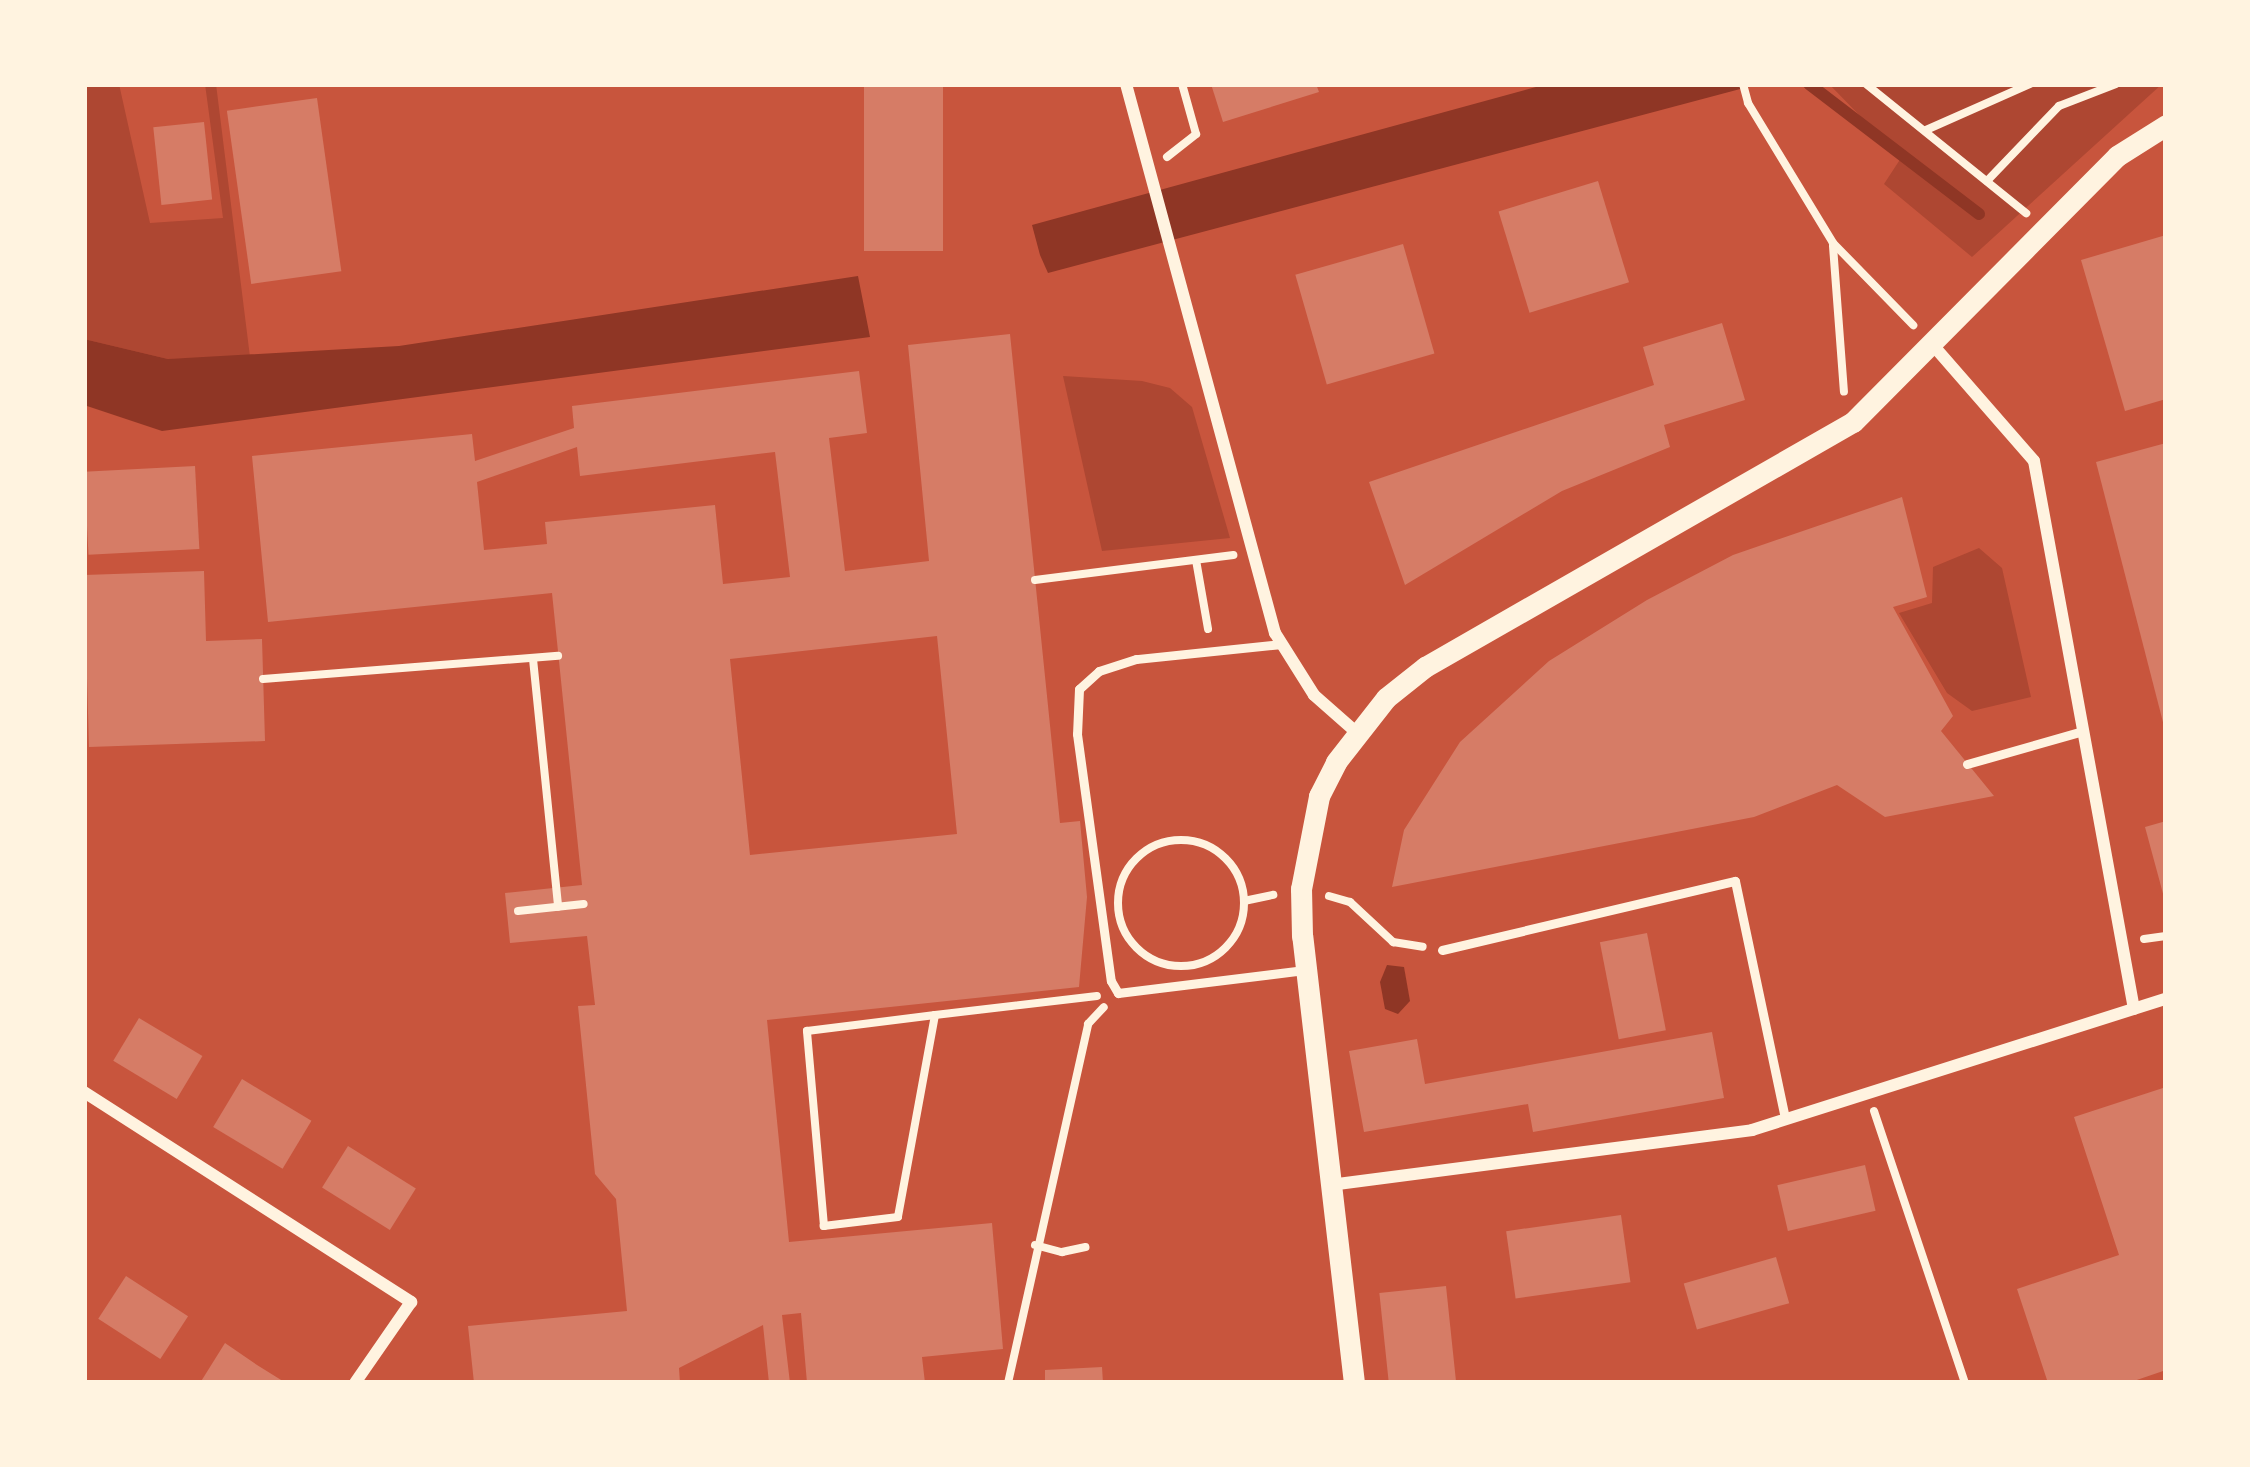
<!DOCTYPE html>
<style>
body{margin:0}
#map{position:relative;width:2250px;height:1467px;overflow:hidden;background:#c8553d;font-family:"Exo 2",sans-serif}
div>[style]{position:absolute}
.green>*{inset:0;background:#ae4732}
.water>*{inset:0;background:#8f3625}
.stream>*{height:12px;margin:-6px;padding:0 6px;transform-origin:6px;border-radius:6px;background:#8f3625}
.building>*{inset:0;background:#d67c66;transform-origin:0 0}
.path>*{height:8px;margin:-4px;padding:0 4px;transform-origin:4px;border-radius:4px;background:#fff3e0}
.path>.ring{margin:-4px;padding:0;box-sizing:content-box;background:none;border:8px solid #fff3e0;border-radius:50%}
.service>*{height:9px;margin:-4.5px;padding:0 4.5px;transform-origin:4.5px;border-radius:4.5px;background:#fff3e0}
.minor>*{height:12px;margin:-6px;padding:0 6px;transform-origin:6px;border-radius:6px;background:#fff3e0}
.tertiary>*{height:21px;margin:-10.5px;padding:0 10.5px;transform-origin:10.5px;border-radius:10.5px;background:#fff3e0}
span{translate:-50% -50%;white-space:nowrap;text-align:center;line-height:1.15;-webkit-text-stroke:10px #fff3e0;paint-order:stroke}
.frame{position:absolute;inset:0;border:87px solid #fff3e0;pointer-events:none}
</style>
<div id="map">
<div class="green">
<div style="clip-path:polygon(84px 84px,119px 84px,150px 223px,223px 218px,205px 84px,216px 84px,250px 357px,168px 359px,84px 339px)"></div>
<div style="clip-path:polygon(1829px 84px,2162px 84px,1972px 257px,1884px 184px,1901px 158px)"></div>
<div style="clip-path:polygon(1063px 376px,1142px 381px,1170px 388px,1192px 407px,1230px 538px,1102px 551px)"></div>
<div style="clip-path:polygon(1979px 548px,2002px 568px,2031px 697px,1972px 711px,1947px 693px,1899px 613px,1932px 603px,1933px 567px)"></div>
</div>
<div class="water">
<div style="clip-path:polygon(1547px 84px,1759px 84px,1048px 273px,1040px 255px,1032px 225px)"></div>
<div style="clip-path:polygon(858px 276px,870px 337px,162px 431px,84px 405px,84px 339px,168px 359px,399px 346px)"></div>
<div style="clip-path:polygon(1387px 965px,1404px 967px,1410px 1001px,1398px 1014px,1385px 1009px,1380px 982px)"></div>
</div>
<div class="stream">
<div style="left:1809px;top:84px;width:214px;rotate:37.4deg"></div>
</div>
<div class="building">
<div style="left:864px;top:84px;width:79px;height:167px"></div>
<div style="clip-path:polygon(1211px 84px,1316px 84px,1319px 92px,1223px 122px)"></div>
<div style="left:317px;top:98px;width:175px;height:91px;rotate:82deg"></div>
<div style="left:204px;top:122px;width:78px;height:51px;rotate:84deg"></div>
<div style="left:1598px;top:181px;width:106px;height:104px;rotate:73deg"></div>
<div style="clip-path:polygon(2166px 235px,2166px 399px,2125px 411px,2081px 260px)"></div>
<div style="left:1403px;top:244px;width:114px;height:112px;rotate:74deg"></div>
<div style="clip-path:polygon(1722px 323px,1745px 400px,1664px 425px,1670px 447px,1562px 491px,1405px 585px,1369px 482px,1654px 385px,1643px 347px)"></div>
<div style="clip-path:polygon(evenodd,1010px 334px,1060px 823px,1080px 821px,1087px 897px,1079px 987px,767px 1020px,789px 1242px,992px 1223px,1003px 1349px,922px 1357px,925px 1383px,807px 1383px,801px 1313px,782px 1315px,790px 1383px,769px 1383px,763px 1325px,679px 1368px,680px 1383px,474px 1383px,468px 1326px,627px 1311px,616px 1199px,595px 1174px,578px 1006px,595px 1005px,587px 936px,510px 943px,505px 893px,582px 885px,552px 593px,268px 622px,252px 456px,472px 434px,475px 461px,574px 428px,572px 406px,859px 371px,867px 433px,829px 438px,845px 571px,929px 561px,908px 345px,1010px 334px,577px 447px,580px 476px,775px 452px,790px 577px,723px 584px,715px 505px,545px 522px,547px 544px,484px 550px,477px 482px,577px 447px,1010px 334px,937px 636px,957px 834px,750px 855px,730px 659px,937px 636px)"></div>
<div style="clip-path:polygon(2166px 443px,2166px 726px,2164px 726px,2096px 462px)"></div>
<div style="left:195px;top:466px;width:83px;height:111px;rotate:87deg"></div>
<div style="clip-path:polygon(1902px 497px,1927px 597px,1893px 607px,1953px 716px,1941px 731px,1994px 796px,1885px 817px,1837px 785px,1754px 817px,1392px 887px,1404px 830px,1460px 742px,1549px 661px,1647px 600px,1733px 555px)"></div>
<div style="clip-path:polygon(204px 571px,206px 641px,262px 639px,265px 741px,89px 747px,84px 575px)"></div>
<div style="clip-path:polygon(2166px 821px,2166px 900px,2165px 901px,2145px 827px)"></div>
<div style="left:1647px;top:933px;width:99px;height:48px;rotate:79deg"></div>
<div style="left:139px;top:1018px;width:74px;height:50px;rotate:31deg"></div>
<div style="clip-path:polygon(1712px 1032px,1724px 1098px,1533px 1132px,1528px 1104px,1364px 1132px,1349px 1051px,1417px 1039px,1425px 1084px)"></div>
<div style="left:242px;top:1079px;width:81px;height:56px;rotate:31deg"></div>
<div style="clip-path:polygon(2166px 1087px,2166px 1370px,2128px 1383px,2048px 1383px,2017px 1289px,2119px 1255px,2074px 1117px)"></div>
<div style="left:348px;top:1146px;width:80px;height:49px;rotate:32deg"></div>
<div style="left:1865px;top:1165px;width:47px;height:90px;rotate:77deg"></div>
<div style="left:1621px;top:1215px;width:68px;height:116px;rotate:82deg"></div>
<div style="left:1776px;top:1257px;width:48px;height:96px;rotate:74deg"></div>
<div style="left:126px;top:1276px;width:74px;height:51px;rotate:33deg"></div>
<div style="left:1446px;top:1286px;width:98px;height:67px;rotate:84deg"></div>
<div style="clip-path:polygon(225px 1343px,257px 1365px,286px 1383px,200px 1383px)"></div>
<div style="clip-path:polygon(1102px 1367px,1103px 1383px,1045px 1383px,1045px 1370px)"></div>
</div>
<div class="path">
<div style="left:1743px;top:84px;width:20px;rotate:75deg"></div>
<div style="left:1748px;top:103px;width:164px;rotate:58.7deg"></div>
<div style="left:1833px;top:243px;width:115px;rotate:45.7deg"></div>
<div style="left:1866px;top:84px;width:206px;rotate:38.9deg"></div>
<div style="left:1926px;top:130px;width:114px;rotate:-23.9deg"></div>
<div style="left:1167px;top:157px;width:37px;rotate:-38deg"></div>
<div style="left:1196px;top:134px;width:52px;rotate:-105.6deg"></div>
<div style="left:1987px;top:181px;width:104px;rotate:-46.2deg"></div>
<div style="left:2059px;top:106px;width:61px;rotate:-21.1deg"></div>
<div style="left:1833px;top:246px;width:146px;rotate:85.7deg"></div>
<div style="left:1196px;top:560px;width:70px;rotate:80.1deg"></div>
<div style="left:1035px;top:580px;width:200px;rotate:-7.2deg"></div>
<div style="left:533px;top:659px;width:249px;rotate:84.2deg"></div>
<div style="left:263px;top:679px;width:296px;rotate:-4.5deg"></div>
<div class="ring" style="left:1118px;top:840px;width:118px;height:118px"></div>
<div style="left:1329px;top:896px;width:22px;rotate:16deg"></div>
<div style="left:1350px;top:902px;width:59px;rotate:42.9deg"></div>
<div style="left:1393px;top:942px;width:30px;rotate:9deg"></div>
<div style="left:1244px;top:901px;width:30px;rotate:-12deg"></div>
<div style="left:518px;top:911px;width:66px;rotate:-6.1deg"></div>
<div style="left:2144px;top:939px;width:22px;rotate:-8deg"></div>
<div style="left:935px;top:1015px;width:205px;rotate:100.4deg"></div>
<div style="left:898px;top:1217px;width:75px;rotate:173.1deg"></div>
<div style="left:824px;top:1226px;width:196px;rotate:-95deg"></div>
<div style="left:807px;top:1031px;width:129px;rotate:-7.1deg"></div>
<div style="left:935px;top:1015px;width:163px;rotate:-6.7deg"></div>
<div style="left:1874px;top:1111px;width:287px;rotate:71.5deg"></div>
<div style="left:1035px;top:1245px;width:28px;rotate:15deg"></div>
<div style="left:1062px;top:1252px;width:24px;rotate:-12deg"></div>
<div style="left:1008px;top:1383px;width:368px;rotate:-77.4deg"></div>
<div style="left:1088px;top:1024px;width:23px;rotate:-47deg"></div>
</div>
<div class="service">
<div style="left:1282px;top:644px;width:147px;rotate:174.1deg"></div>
<div style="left:1136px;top:659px;width:39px;rotate:162deg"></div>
<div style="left:1099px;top:671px;width:27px;rotate:138deg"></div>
<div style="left:1079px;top:689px;width:45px;rotate:92.5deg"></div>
<div style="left:1077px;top:734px;width:249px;rotate:82.2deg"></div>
<div style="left:1111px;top:981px;width:14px;rotate:60deg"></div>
<div style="left:1118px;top:993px;width:188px;rotate:-7deg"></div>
<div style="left:1967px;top:764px;width:121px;rotate:-15.9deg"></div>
<div style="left:1442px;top:950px;width:301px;rotate:-13.3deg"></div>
<div style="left:1735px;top:881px;width:243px;rotate:78.1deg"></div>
</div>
<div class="minor">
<div style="left:1126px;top:84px;width:569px;rotate:74.82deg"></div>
<div style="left:1275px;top:633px;width:73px;rotate:57.8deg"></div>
<div style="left:1314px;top:695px;width:56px;rotate:41.4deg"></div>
<div style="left:1932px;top:344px;width:155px;rotate:48.9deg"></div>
<div style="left:2034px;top:461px;width:557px;rotate:79.66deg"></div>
<div style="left:84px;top:1092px;width:389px;rotate:32.7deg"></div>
<div style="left:411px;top:1302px;width:98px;rotate:124.7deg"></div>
<div style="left:1330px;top:1185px;width:426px;rotate:-7.4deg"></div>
<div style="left:1752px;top:1130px;width:434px;rotate:-17.6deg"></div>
</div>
<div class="tertiary">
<div style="left:1354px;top:1383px;width:450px;rotate:-96.6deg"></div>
<div style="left:1302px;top:936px;width:47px;rotate:-91.2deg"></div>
<div style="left:1301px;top:889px;width:95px;rotate:-79deg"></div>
<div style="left:1319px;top:796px;width:38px;rotate:-63deg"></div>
<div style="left:1336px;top:762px;width:81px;rotate:-52deg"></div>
<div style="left:1386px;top:698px;width:50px;rotate:-38.5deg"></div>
<div style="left:1425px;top:667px;width:493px;rotate:-29.8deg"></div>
<div style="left:1853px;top:422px;width:375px;rotate:-45.2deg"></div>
<div style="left:2117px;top:156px;width:58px;rotate:-32.3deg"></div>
</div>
<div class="frame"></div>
</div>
